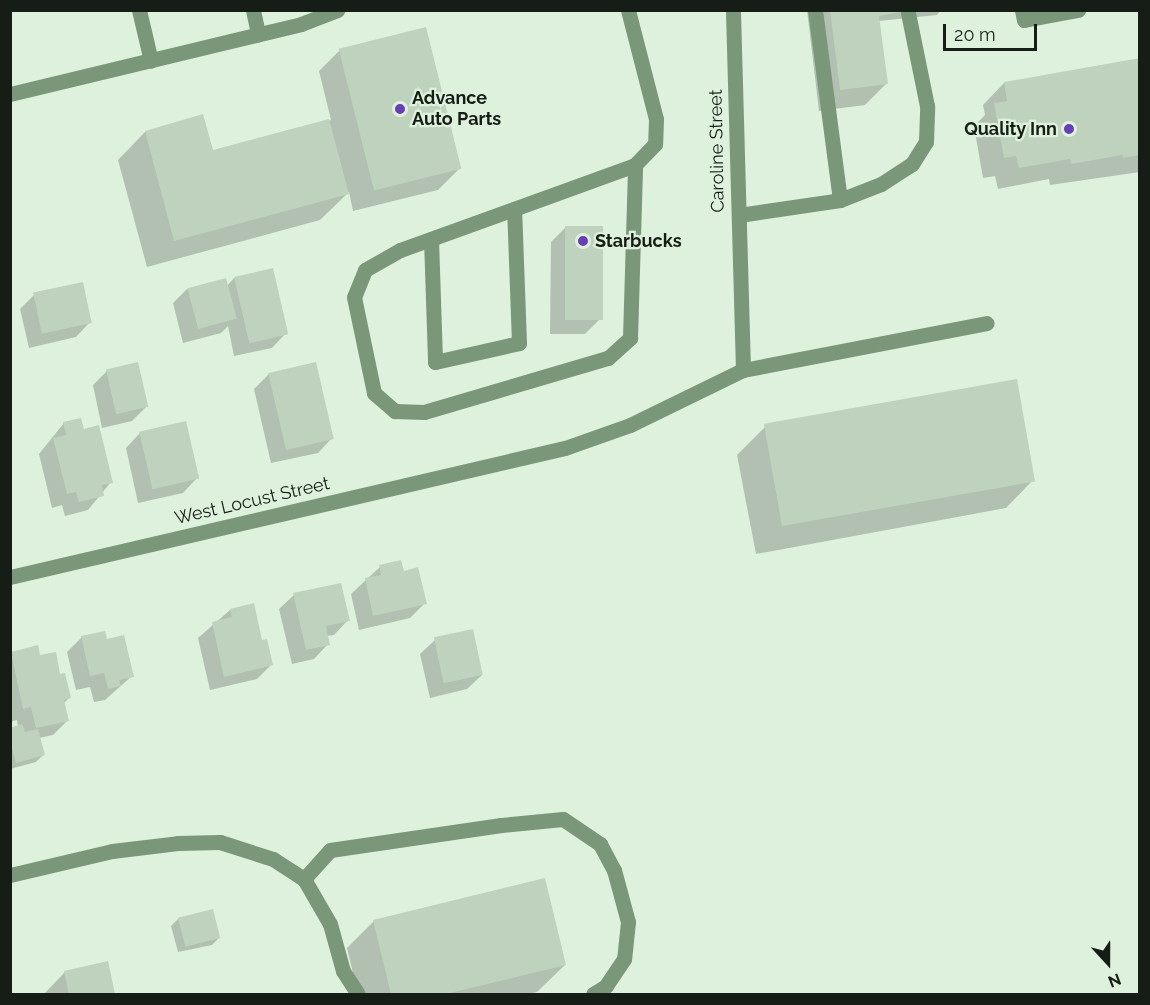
<!DOCTYPE html>
<style>
body{margin:0}
#map{position:relative;width:1150px;height:1005px;overflow:hidden;background:#def1dd;font-family:Raleway,sans-serif}
div>[style]{position:absolute}
.shadow>*{inset:0;background:#0003}
.building>*{inset:0;background:#bfd2be;transform-origin:0 0}
.minor>*{height:15px;margin:-7.5px;padding:0 7.5px;transform-origin:7.5px;border-radius:7.5px;background:#7a9779}
.dots>*{width:16px;height:16px;translate:-50% -50%;box-sizing:border-box;border:3px solid #def1dd;border-radius:50%}
span{translate:-50% -50%;white-space:nowrap;text-align:center;line-height:1.15;-webkit-text-stroke:4.5px #def1dd;paint-order:stroke}
.poi-label{font-size:18px;color:#161d16;font-weight:700}
.left{translate:0 -50%;text-align:left}
.right{translate:-100% -50%;text-align:right}
.street-label{font-size:18px;color:#161d16}
.frame{position:absolute;inset:0;border:12px solid #161d16;pointer-events:none}
.north{position:absolute;left:1078px;top:933px;width:60px;height:60px;-webkit-text-stroke:4px #def1dd;paint-order:stroke;rotate:159deg;font-size:16px;font-weight:700;line-height:24px;text-align:center;color:#161d16}
.north::after{content:'';display:block;margin:auto;width:21px;height:27px;background:#161d16;clip-path:polygon(50% 0,100% 100%,50% 72%,0 100%)}
.scale{position:absolute;left:943px;top:24px;width:94px;height:27px;box-sizing:border-box;border:3px solid #161d16;border-top:0;padding-left:8px;font-size:18px;line-height:21px;white-space:nowrap;color:#161d16;-webkit-text-stroke:4px #def1dd;paint-order:stroke}
</style>
<div id="map">
<div class="shadow">
<div style="clip-path:polygon(807px 10px,941px 10px,937px 15px,879px 21px,886px 84px,865px 105px,819px 111px)"></div>
<div style="clip-path:polygon(340px 50px,459px 169px,438px 190px,353px 211px,349px 192px,320px 220px,147px 267px,118px 160px,145px 132px,212px 152px,331px 120px,319px 71px)"></div>
<div style="clip-path:polygon(1140px 60px,1140px 172px,1050px 185px,1049px 179px,998px 189px,995px 176px,983px 178px,974px 126px,985px 115px,983px 105px,1004px 83px)"></div>
<div style="clip-path:polygon(566px 227px,600px 319px,585px 334px,550px 334px,551px 242px)"></div>
<div style="clip-path:polygon(235px 277px,286px 333px,272px 348px,234px 356px,228px 326px,221px 333px,183px 343px,173px 303px,187px 289px,227px 286px)"></div>
<div style="clip-path:polygon(34px 295px,90px 322px,76px 337px,29px 348px,20px 309px)"></div>
<div style="clip-path:polygon(107px 371px,147px 406px,132px 421px,102px 428px,93px 385px)"></div>
<div style="clip-path:polygon(269px 374px,332px 438px,318px 453px,271px 463px,254px 389px)"></div>
<div style="clip-path:polygon(64px 423px,83px 431px,111px 482px,88px 510px,65px 516px,62px 505px,52px 508px,39px 454px)"></div>
<div style="clip-path:polygon(765px 427px,1033px 480px,1006px 508px,756px 554px,737px 455px)"></div>
<div style="clip-path:polygon(140px 433px,197px 478px,183px 493px,138px 503px,126px 448px)"></div>
<div style="clip-path:polygon(380px 567px,402px 572px,425px 603px,410px 618px,359px 630px,351px 594px)"></div>
<div style="clip-path:polygon(294px 595px,348px 620px,334px 635px,326px 636px,328px 644px,314px 659px,292px 664px,279px 609px)"></div>
<div style="clip-path:polygon(230px 610px,261px 641px,271px 665px,257px 679px,210px 690px,198px 638px)"></div>
<div style="clip-path:polygon(82px 637px,132px 676px,105px 700px,94px 702px,90px 687px,76px 690px,67px 652px)"></div>
<div style="clip-path:polygon(435px 640px,482px 675px,467px 689px,430px 698px,420px 654px)"></div>
<div style="clip-path:polygon(12px 653px,39px 657px,59px 676px,69px 698px,64px 703px,67px 721px,53px 735px,39px 738px,43px 755px,36px 762px,10px 769px,10px 729px,18px 727px,17px 720px,10px 722px)"></div>
<div style="clip-path:polygon(178px 919px,219px 938px,212px 945px,178px 952px,171px 926px)"></div>
<div style="clip-path:polygon(374px 921px,565px 965px,537px 992px,528px 994px,358px 994px,347px 948px)"></div>
<div style="clip-path:polygon(106px 962px,114px 994px,44px 994px,65px 972px)"></div>
</div>
<div class="building">
<div style="clip-path:polygon(830px 10px,911px 10px,879px 16px,888px 84px,840px 90px)"></div>
<div style="left:426px;top:27px;width:146px;height:90px;rotate:76deg"></div>
<div style="clip-path:polygon(1140px 58px,1140px 155px,1123px 158px,1122px 155px,1071px 164px,1070px 159px,1019px 168px,1016px 156px,1004px 158px,994px 103px,1007px 101px,1004px 82px)"></div>
<div style="clip-path:polygon(203px 114px,213px 150px,329px 119px,349px 194px,174px 241px,145px 131px)"></div>
<div style="left:565px;top:226px;width:38px;height:94px"></div>
<div style="left:273px;top:268px;width:68px;height:40px;rotate:77deg"></div>
<div style="left:226px;top:278px;width:42px;height:40px;rotate:75deg"></div>
<div style="left:83px;top:282px;width:42px;height:51px;rotate:78deg"></div>
<div style="left:138px;top:362px;width:46px;height:33px;rotate:77deg"></div>
<div style="left:316px;top:362px;width:79px;height:49px;rotate:77deg"></div>
<div style="left:1017px;top:379px;width:104px;height:257px;rotate:80deg"></div>
<div style="clip-path:polygon(81px 418px,84px 429px,99px 425px,113px 483px,102px 485px,104px 496px,79px 502px,76px 492px,67px 494px,53px 438px,66px 435px,63px 422px)"></div>
<div style="left:186px;top:421px;width:59px;height:48px;rotate:77deg"></div>
<div style="clip-path:polygon(401px 560px,404px 571px,418px 567px,427px 604px,373px 616px,365px 578px,381px 575px,379px 565px)"></div>
<div style="clip-path:polygon(341px 583px,350px 621px,326px 626px,330px 645px,306px 650px,293px 593px)"></div>
<div style="clip-path:polygon(254px 603px,262px 640px,267px 639px,273px 665px,224px 677px,212px 622px,232px 617px,230px 609px)"></div>
<div style="left:473px;top:629px;width:47px;height:40px;rotate:78deg"></div>
<div style="clip-path:polygon(105px 631px,107px 639px,124px 635px,134px 677px,119px 680px,121px 686px,108px 689px,104px 673px,90px 676px,81px 636px)"></div>
<div style="clip-path:polygon(38px 645px,40px 655px,56px 652px,60px 674px,65px 673px,71px 698px,64px 700px,69px 721px,36px 728px,31px 707px,23px 709px,11px 652px)"></div>
<div style="clip-path:polygon(22px 724px,25px 732px,38px 729px,45px 755px,16px 763px,10px 741px,10px 728px)"></div>
<div style="clip-path:polygon(545px 878px,566px 965px,446px 994px,391px 994px,373px 920px)"></div>
<div style="left:213px;top:909px;width:30px;height:36px;rotate:76deg"></div>
<div style="clip-path:polygon(108px 961px,115px 994px,69px 994px,64px 971px)"></div>
</div>
<div class="minor">
<div style="left:139px;top:10px;width:52px;rotate:76.8deg"></div>
<div style="left:253px;top:10px;width:25px;rotate:78deg"></div>
<div style="left:628px;top:10px;width:113px;rotate:75.6deg"></div>
<div style="left:656px;top:119px;width:25px;rotate:92deg"></div>
<div style="left:655px;top:144px;width:29px;rotate:134deg"></div>
<div style="left:635px;top:165px;width:250px;rotate:160.1deg"></div>
<div style="left:400px;top:250px;width:40px;rotate:150.3deg"></div>
<div style="left:365px;top:270px;width:29px;rotate:112deg"></div>
<div style="left:354px;top:297px;width:98px;rotate:78.2deg"></div>
<div style="left:374px;top:393px;width:28px;rotate:41deg"></div>
<div style="left:395px;top:411px;width:29px;rotate:2deg"></div>
<div style="left:424px;top:412px;width:192px;rotate:-16.4deg"></div>
<div style="left:608px;top:358px;width:30px;rotate:-42deg"></div>
<div style="left:630px;top:338px;width:173px;rotate:-88.3deg"></div>
<div style="left:1022px;top:10px;width:10px;rotate:79deg"></div>
<div style="left:1024px;top:20px;width:55px;rotate:-10.5deg"></div>
<div style="left:10px;top:94px;width:299px;rotate:-13.5deg"></div>
<div style="left:301px;top:24px;width:39px;rotate:-21deg"></div>
<div style="left:840px;top:200px;width:44px;rotate:-21.3deg"></div>
<div style="left:881px;top:184px;width:37px;rotate:-33deg"></div>
<div style="left:912px;top:164px;width:26px;rotate:-58deg"></div>
<div style="left:926px;top:142px;width:36px;rotate:-88deg"></div>
<div style="left:927px;top:106px;width:95px;rotate:-101.5deg"></div>
<div style="left:739px;top:215px;width:102px;rotate:-8.4deg"></div>
<div style="left:840px;top:200px;width:192px;rotate:-97.5deg"></div>
<div style="left:431px;top:239px;width:123px;rotate:88.1deg"></div>
<div style="left:435px;top:362px;width:86px;rotate:-12.7deg"></div>
<div style="left:519px;top:343px;width:134px;rotate:-92.1deg"></div>
<div style="left:743px;top:370px;width:248px;rotate:-10.9deg"></div>
<div style="left:10px;top:577px;width:570px;rotate:-13.09deg"></div>
<div style="left:565px;top:448px;width:69px;rotate:-19.5deg"></div>
<div style="left:630px;top:425px;width:126px;rotate:-26deg"></div>
<div style="left:743px;top:370px;width:360px;rotate:-91.6deg"></div>
<div style="left:10px;top:875px;width:105px;rotate:-13.2deg"></div>
<div style="left:112px;top:851px;width:66px;rotate:-6.9deg"></div>
<div style="left:178px;top:843px;width:42px;rotate:-1.4deg"></div>
<div style="left:220px;top:842px;width:56px;rotate:17.8deg"></div>
<div style="left:273px;top:859px;width:37px;rotate:33deg"></div>
<div style="left:304px;top:879px;width:52px;rotate:60deg"></div>
<div style="left:330px;top:924px;width:49px;rotate:74.5deg"></div>
<div style="left:343px;top:971px;width:27px;rotate:57deg"></div>
<div style="left:304px;top:879px;width:39px;rotate:-48deg"></div>
<div style="left:330px;top:850px;width:173px;rotate:-8.3deg"></div>
<div style="left:501px;top:825px;width:62px;rotate:-5.5deg"></div>
<div style="left:563px;top:819px;width:45px;rotate:34deg"></div>
<div style="left:600px;top:844px;width:30px;rotate:62deg"></div>
<div style="left:614px;top:870px;width:54px;rotate:74.9deg"></div>
<div style="left:628px;top:922px;width:37px;rotate:96deg"></div>
<div style="left:624px;top:959px;width:32px;rotate:124deg"></div>
<div style="left:606px;top:986px;width:15px;rotate:148deg"></div>
</div>
<div class="dots">
<div style="left:400px;top:109px;background:#683eb6"></div>
<div style="left:1069px;top:129px;background:#683eb6"></div>
<div style="left:583px;top:241px;background:#683eb6"></div>
</div>
<div class="poi-label">
<span class="left" style="left:412px;top:109px">Advance<br>Auto Parts</span>
<span class="right" style="left:1057px;top:129px">Quality Inn</span>
<span class="left" style="left:595px;top:241px">Starbucks</span>
</div>
<div class="street-label">
<span style="left:717px;top:151px;rotate:-91deg">Caroline Street</span>
<span style="left:252px;top:501px;rotate:-13deg">West Locust Street</span>
</div>
<div class="frame"></div>
<div class="north">N</div>
<div class="scale">20 m</div>
</div>
